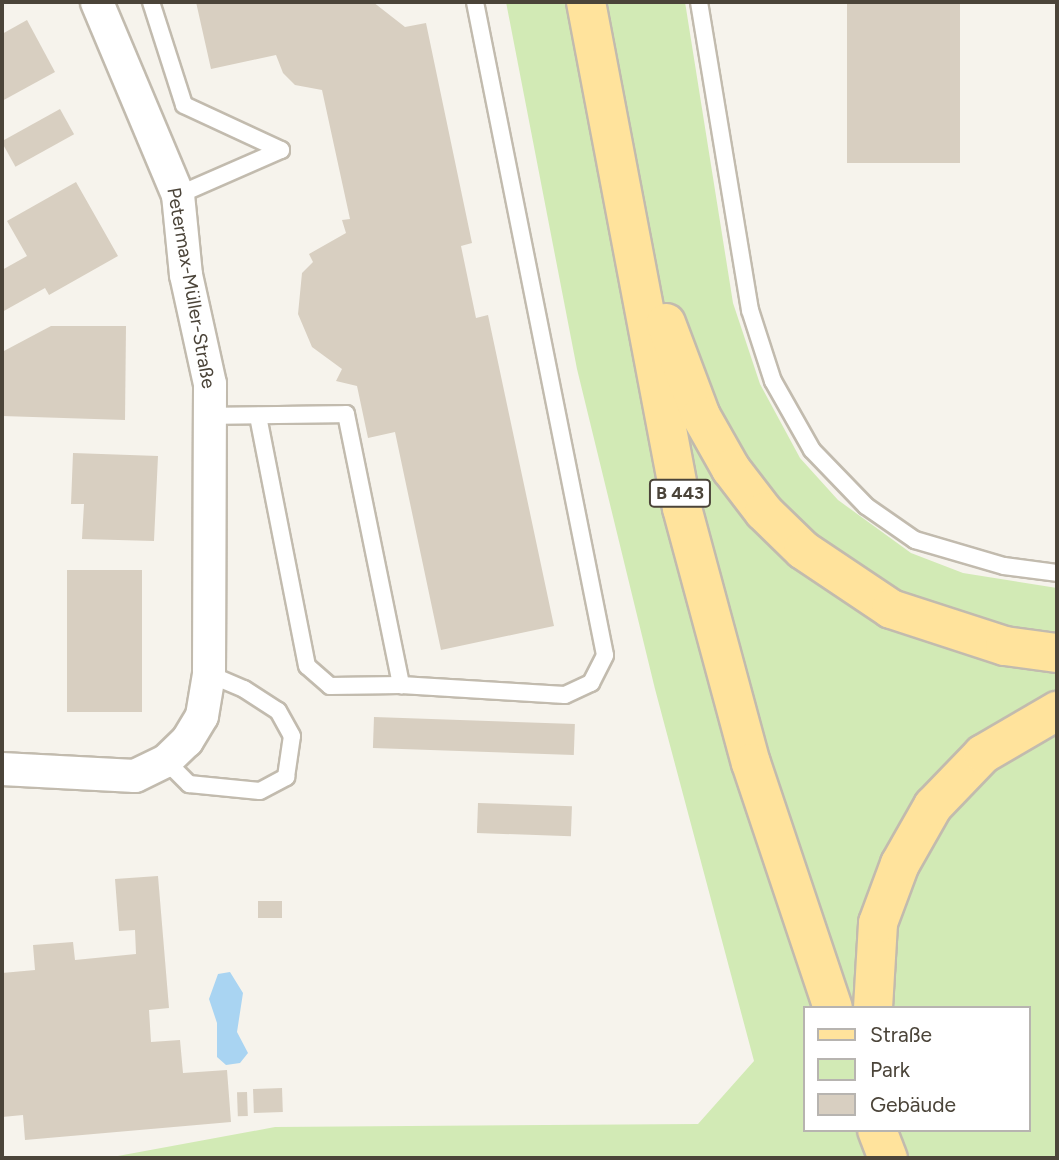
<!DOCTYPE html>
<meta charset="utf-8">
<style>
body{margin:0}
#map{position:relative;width:1059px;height:1160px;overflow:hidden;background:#f6f3ec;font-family:Figtree,sans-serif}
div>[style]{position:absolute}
.green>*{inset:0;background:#d2eab5}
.water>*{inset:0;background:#a9d4f2}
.building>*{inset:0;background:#d8cfc1;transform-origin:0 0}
.roads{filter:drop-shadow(2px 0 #c2bbae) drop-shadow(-2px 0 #c2bbae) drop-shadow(0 2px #c2bbae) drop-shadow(0 -2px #c2bbae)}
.service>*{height:16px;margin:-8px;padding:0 8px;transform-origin:8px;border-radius:8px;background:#fff}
.minor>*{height:32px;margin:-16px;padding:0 16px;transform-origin:16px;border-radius:16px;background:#fff}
.primary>*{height:38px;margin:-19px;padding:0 19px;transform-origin:19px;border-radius:19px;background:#ffe39c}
span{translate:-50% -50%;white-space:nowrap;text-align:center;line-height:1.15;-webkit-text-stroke:5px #fff;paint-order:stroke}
.shield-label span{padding:2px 5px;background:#fff;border:2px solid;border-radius:5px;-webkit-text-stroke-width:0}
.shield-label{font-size:18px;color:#4b4439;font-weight:700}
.street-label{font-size:19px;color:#4b4439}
.frame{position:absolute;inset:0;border:4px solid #4b4439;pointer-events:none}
.legend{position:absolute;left:803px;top:1006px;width:228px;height:126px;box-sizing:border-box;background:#fff;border:2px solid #b7b4b0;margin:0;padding:9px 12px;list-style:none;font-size:21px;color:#4b4439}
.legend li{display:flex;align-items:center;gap:14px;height:35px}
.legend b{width:35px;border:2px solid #b7b4b0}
</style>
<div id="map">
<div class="green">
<div style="clip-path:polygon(evenodd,506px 2px,685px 2px,733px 303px,760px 384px,800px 458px,838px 500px,911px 553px,963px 573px,1057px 588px,1057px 1158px,107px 1158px,275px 1127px,698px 1124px,754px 1061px,655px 689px,577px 369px,506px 2px,805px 1008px,1029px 1008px,1029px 1130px,805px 1130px,805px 1008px)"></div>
</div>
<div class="water">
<div style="clip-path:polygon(230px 972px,243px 993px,237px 1032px,248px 1053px,240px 1063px,226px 1065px,217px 1057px,217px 1023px,209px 999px,218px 974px)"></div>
</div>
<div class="building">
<div style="clip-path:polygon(196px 2px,373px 2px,405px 27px,426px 23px,472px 243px,461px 246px,476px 318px,488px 315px,554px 626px,441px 650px,395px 432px,368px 438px,357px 386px,336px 381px,342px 369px,312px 347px,298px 314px,302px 273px,313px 262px,309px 254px,346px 233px,342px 220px,350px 219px,322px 90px,295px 85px,283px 73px,276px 55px,211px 69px)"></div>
<div style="left:847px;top:2px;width:113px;height:161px"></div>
<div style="clip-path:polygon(27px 20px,55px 72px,2px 101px,2px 34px)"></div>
<div style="left:60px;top:109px;width:29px;height:67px;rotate:61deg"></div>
<div style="clip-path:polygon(76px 182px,118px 256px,49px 295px,45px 288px,2px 312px,2px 270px,27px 256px,7px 221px)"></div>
<div style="clip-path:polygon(51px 326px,126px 326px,125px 420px,2px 416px,2px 352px)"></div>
<div style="clip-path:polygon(73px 453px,158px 456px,154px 541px,82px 539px,84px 504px,71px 504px)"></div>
<div style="left:142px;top:570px;width:142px;height:75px;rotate:90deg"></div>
<div style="left:374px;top:717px;width:201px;height:31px;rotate:2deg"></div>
<div style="left:478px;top:803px;width:94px;height:30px;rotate:2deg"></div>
<div style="clip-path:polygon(158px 876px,169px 1008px,149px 1010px,151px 1042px,180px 1040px,183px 1073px,227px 1070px,231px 1122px,25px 1140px,23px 1115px,2px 1117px,2px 973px,35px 970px,33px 945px,73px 942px,75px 960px,136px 954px,135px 930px,119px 931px,115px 879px)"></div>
<div style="left:258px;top:901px;width:24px;height:17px"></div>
<div style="left:282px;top:1088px;width:24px;height:29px;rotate:88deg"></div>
<div style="left:247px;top:1092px;width:24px;height:10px;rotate:88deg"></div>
</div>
<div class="roads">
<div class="service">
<div style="left:151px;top:2px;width:108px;rotate:72.2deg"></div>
<div style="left:184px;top:105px;width:107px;rotate:24.9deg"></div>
<div style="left:281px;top:150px;width:112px;rotate:156.4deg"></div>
<div style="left:699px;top:2px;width:312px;rotate:80.6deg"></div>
<div style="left:750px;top:310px;width:75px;rotate:72.1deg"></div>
<div style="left:773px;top:381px;width:79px;rotate:60.5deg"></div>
<div style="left:812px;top:450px;width:78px;rotate:46deg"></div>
<div style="left:866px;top:506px;width:60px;rotate:34.8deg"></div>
<div style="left:915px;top:540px;width:93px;rotate:16.3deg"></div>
<div style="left:1004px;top:566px;width:53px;rotate:7.5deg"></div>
<div style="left:210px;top:416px;width:136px;rotate:-0.8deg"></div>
<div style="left:346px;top:414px;width:277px;rotate:78.5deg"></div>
<div style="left:401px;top:685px;width:71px;rotate:179.2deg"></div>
<div style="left:330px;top:686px;width:30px;rotate:-139deg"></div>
<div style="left:307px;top:666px;width:255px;rotate:-101.1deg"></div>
<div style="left:401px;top:685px;width:164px;rotate:3.5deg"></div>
<div style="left:565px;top:695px;width:29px;rotate:-25deg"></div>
<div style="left:591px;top:683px;width:31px;rotate:-63deg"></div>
<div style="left:605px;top:655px;width:666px;rotate:-101.26deg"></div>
<div style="left:166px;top:761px;width:33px;rotate:45deg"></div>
<div style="left:189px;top:784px;width:71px;rotate:5.6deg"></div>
<div style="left:260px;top:791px;width:30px;rotate:-28deg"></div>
<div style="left:286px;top:777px;width:41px;rotate:-81.7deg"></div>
<div style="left:292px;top:736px;width:29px;rotate:-119deg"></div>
<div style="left:278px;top:711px;width:40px;rotate:-147.1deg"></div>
<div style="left:244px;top:689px;width:38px;rotate:-157deg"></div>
</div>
<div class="minor">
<div style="left:2px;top:769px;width:133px;rotate:3deg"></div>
<div style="left:135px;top:776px;width:34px;rotate:-26deg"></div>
<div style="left:166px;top:761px;width:29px;rotate:-44deg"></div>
<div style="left:187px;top:741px;width:29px;rotate:-59deg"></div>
<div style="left:202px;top:716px;width:43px;rotate:-80.5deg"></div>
<div style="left:209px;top:674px;width:290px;rotate:-89.8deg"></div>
<div style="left:210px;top:384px;width:112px;rotate:-102.4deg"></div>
<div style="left:186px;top:275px;width:80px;rotate:-95.7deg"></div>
<div style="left:178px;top:195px;width:209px;rotate:-112.8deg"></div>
</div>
<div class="primary">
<div style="left:586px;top:2px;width:515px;rotate:79.26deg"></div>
<div style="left:682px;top:508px;width:264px;rotate:74.9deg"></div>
<div style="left:751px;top:763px;width:258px;rotate:71.5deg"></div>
<div style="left:666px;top:323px;width:99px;rotate:69.4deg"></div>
<div style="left:701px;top:416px;width:61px;rotate:60.5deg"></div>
<div style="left:731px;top:469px;width:54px;rotate:52.5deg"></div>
<div style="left:764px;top:512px;width:54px;rotate:44.3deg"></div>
<div style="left:803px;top:550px;width:106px;rotate:33.8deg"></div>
<div style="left:891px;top:609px;width:120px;rotate:18deg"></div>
<div style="left:1005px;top:646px;width:52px;rotate:7.7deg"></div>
<div style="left:873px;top:1008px;width:85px;rotate:-86.6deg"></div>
<div style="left:878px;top:923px;width:63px;rotate:-69.6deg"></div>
<div style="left:900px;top:864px;width:67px;rotate:-60.4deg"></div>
<div style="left:933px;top:806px;width:72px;rotate:-46.1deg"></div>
<div style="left:983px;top:754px;width:86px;rotate:-30.2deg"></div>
<div style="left:877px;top:1130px;width:30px;rotate:69deg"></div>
</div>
</div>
<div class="shield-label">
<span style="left:680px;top:493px">B 443</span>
</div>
<div class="street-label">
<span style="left:191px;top:288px;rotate:80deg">Petermax-Müller-Straße</span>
</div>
<div class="frame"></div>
<ul class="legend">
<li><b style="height:9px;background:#ffe39c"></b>Straße</li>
<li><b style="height:19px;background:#d2eab5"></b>Park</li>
<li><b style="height:19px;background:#d8cfc1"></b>Gebäude</li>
</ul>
</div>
